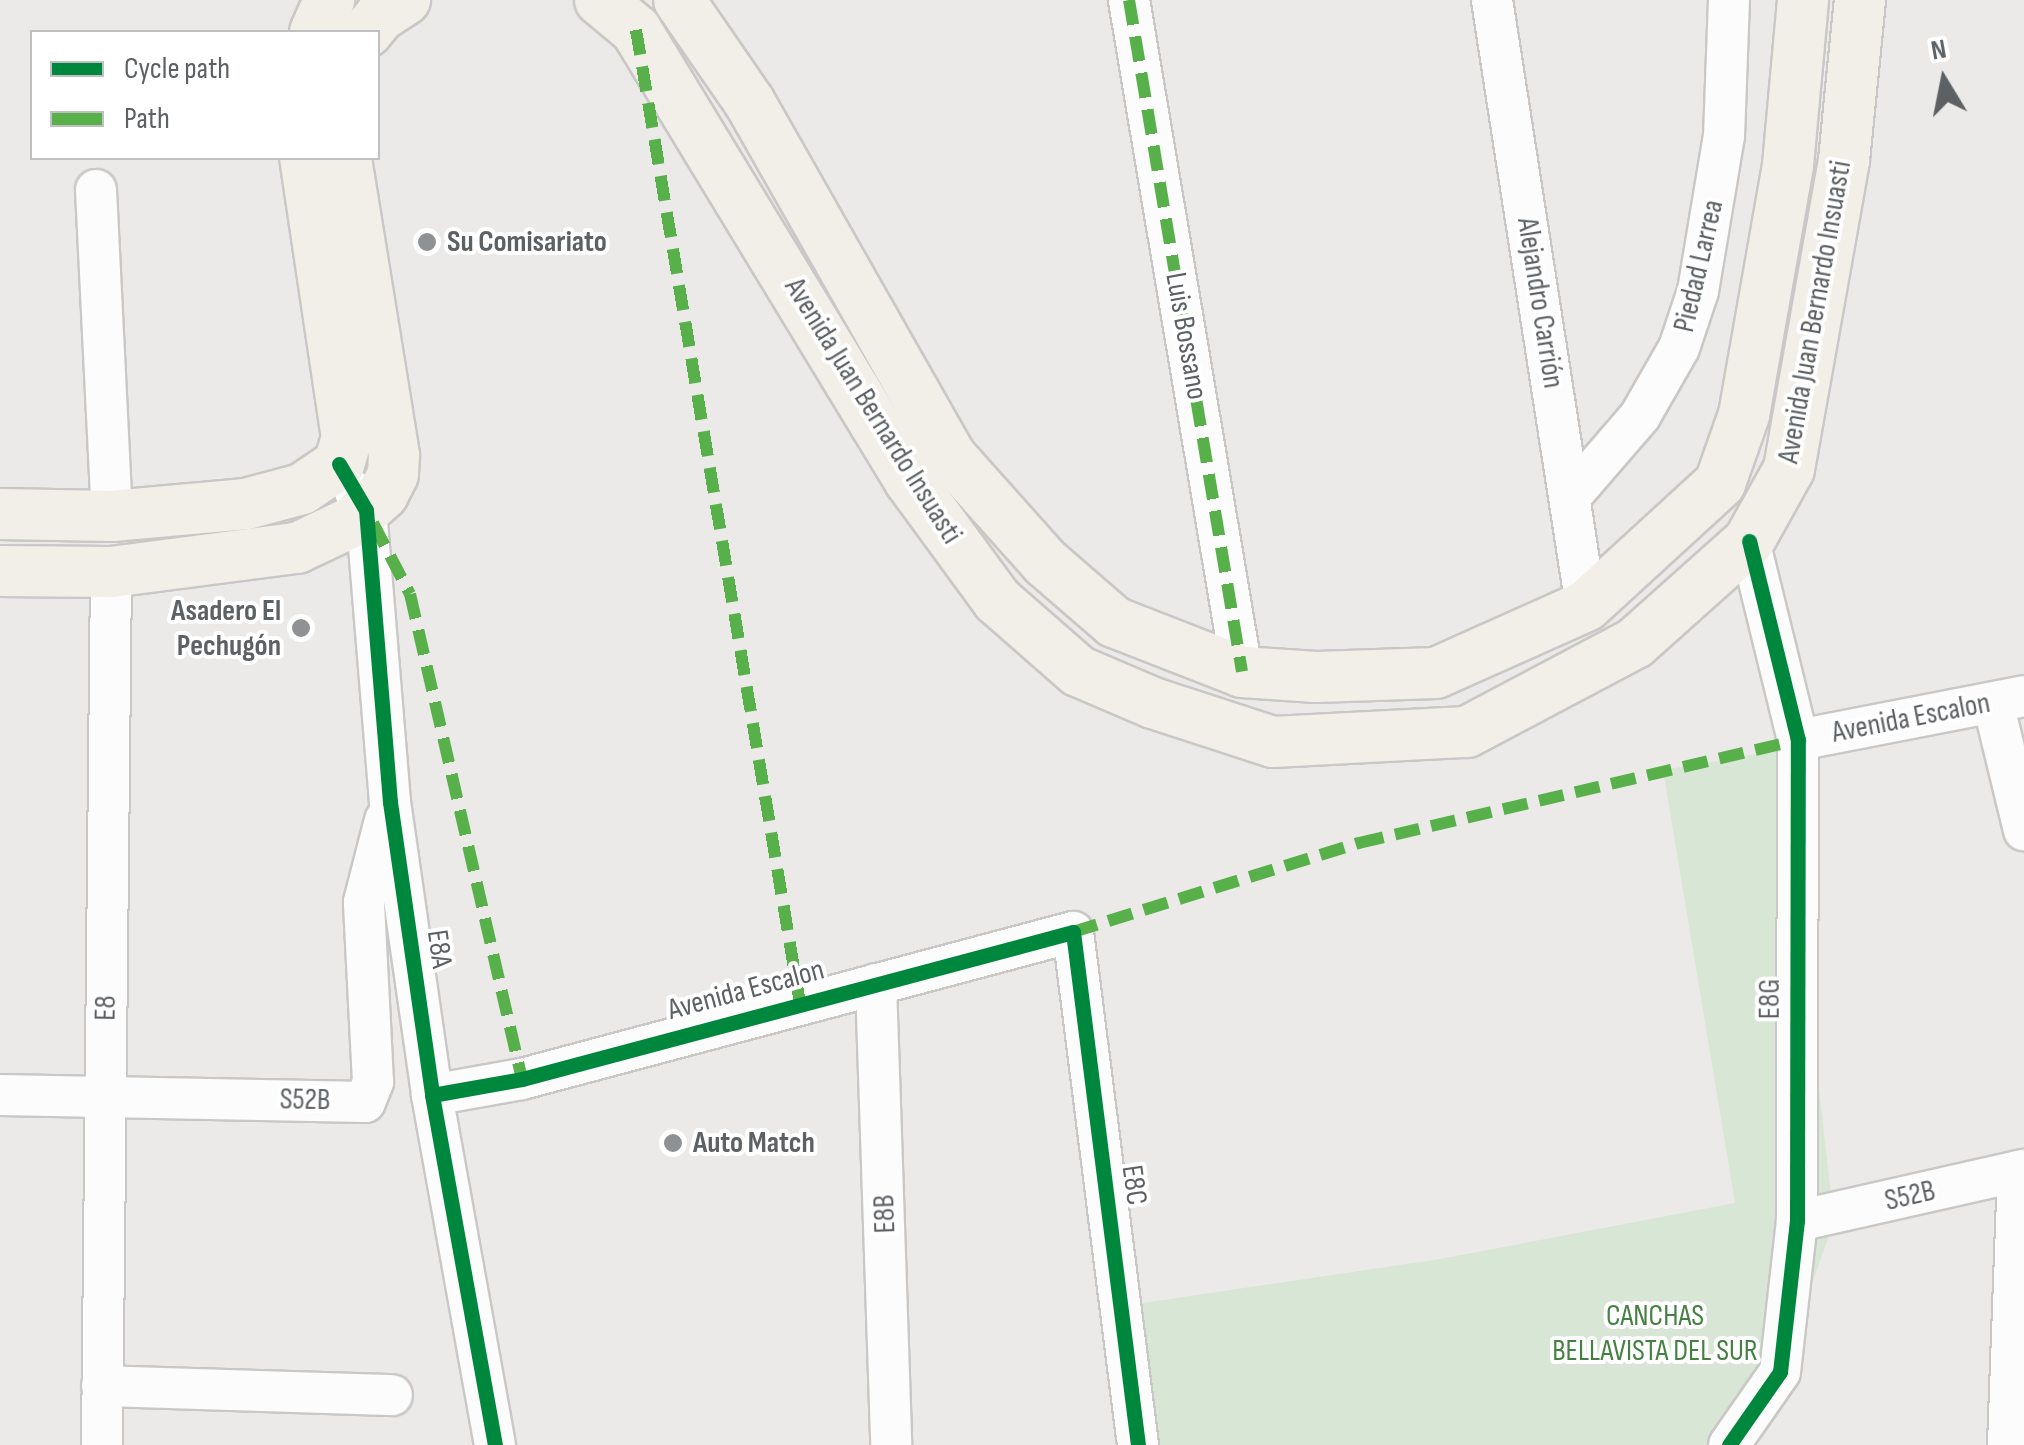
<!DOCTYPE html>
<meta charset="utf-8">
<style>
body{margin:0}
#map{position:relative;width:2024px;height:1445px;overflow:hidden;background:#eceae8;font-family:"Sofia Sans Condensed",sans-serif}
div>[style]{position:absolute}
.green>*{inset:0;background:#d8e6d5}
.roads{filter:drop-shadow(2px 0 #c9c8c7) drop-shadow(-2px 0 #c9c8c7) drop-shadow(0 2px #c9c8c7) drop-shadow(0 -2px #c9c8c7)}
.minor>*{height:40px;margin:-20px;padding:0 20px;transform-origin:20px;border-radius:20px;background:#fcfcfc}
.major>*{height:50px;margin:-25px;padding:0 25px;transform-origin:25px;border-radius:25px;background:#f2efe9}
.quiet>*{height:12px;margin-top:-6px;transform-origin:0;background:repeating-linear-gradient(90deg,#58b04a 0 25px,transparent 0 37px)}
.cycleway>*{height:15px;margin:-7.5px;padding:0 7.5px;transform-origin:7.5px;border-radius:7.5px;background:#00873e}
.dots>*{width:28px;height:28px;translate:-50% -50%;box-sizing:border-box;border:5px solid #fff;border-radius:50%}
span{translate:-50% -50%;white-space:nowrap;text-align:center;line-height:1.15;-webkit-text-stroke:8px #fff;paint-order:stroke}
.poi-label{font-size:30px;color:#5d6164;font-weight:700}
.left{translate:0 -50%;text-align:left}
.right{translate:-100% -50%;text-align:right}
.street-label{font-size:30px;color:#5d6164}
.park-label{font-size:30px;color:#448041}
.legend{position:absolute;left:30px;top:30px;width:350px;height:130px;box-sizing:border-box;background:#fff;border:2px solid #bec0c1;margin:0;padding:12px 18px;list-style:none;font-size:30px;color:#5d6164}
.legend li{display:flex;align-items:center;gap:20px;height:50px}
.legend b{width:50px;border:2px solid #bec0c1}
.north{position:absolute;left:1894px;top:30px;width:100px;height:100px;-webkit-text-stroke:8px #fff;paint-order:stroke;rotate:350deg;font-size:28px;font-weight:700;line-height:40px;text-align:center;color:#5d6164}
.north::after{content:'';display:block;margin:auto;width:35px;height:45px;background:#5d6164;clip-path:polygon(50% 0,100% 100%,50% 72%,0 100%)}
</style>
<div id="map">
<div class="green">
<div style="clip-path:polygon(1781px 750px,1834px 1222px,1790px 1345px,1719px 1445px,1154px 1445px,1136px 1304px,1440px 1259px,1735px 1203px,1663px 770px)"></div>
</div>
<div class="roads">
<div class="minor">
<div style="left:1129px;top:0;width:681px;rotate:80.45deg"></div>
<div style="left:1492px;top:0;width:613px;rotate:81.18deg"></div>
<div style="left:96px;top:190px;width:326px;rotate:87.2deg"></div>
<div style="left:355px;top:492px;width:21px;rotate:59deg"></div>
<div style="left:366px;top:510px;width:293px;rotate:85.3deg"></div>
<div style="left:390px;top:802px;width:296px;rotate:81.8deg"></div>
<div style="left:432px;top:1095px;width:356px;rotate:79.8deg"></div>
<div style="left:1571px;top:496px;width:106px;rotate:-49.2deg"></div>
<div style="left:1640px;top:416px;width:78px;rotate:-60.2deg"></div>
<div style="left:1679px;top:348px;width:60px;rotate:-71.6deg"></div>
<div style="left:1698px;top:291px;width:157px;rotate:-80.5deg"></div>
<div style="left:1724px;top:136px;width:136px;rotate:-87.9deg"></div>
<div style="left:1993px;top:703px;width:131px;rotate:76.3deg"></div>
<div style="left:1798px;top:740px;width:230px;rotate:-11deg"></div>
<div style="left:876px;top:984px;width:461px;rotate:88.1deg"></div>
<div style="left:0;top:1095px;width:365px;rotate:1.1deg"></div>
<div style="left:365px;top:1102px;width:22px;rotate:-68deg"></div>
<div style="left:373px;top:1082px;width:180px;rotate:-92.9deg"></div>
<div style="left:364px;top:902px;width:85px;rotate:-75.6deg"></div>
<div style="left:432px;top:1095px;width:91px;rotate:-10.1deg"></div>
<div style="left:522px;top:1079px;width:570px;rotate:-14.94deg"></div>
<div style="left:1073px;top:932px;width:517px;rotate:82.78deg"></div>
<div style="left:1797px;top:1221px;width:233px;rotate:-12.7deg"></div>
<div style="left:102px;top:1386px;width:290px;rotate:1.8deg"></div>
<div style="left:102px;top:1445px;width:873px;rotate:-89.41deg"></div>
<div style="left:1729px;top:1445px;width:89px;rotate:-55.1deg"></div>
<div style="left:1780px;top:1372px;width:152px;rotate:-83.6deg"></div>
<div style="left:1797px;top:1221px;width:481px;rotate:-89.9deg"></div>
<div style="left:1798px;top:740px;width:205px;rotate:-103.8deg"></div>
<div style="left:2008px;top:1445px;width:274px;rotate:-87.9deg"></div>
</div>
<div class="major">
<div style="left:600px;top:0;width:47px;rotate:39.8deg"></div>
<div style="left:636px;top:30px;width:528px;rotate:58.72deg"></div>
<div style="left:910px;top:481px;width:147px;rotate:53.8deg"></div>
<div style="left:997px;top:600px;width:108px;rotate:41.2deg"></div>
<div style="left:1078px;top:671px;width:82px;rotate:23.1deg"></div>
<div style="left:1153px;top:703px;width:126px;rotate:18deg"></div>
<div style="left:1273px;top:742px;width:194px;rotate:-3deg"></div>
<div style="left:1467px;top:732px;width:190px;rotate:-27.9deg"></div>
<div style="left:1635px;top:643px;width:153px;rotate:-41.8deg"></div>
<div style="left:1749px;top:541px;width:82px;rotate:-60.9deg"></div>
<div style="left:1789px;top:469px;width:314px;rotate:-79.9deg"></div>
<div style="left:1844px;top:160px;width:161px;rotate:-84.3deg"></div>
<div style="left:679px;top:0;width:125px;rotate:55.4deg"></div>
<div style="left:750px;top:103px;width:408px;rotate:60.4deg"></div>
<div style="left:952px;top:458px;width:141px;rotate:48.2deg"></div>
<div style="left:1046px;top:563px;width:90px;rotate:40.9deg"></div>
<div style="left:1114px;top:622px;width:137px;rotate:21.3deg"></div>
<div style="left:1242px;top:672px;width:74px;rotate:3.9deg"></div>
<div style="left:1316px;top:677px;width:120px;rotate:-1.9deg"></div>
<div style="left:1436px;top:673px;width:164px;rotate:-24.1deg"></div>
<div style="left:1586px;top:606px;width:182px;rotate:-42.5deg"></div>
<div style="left:1720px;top:483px;width:72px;rotate:-70.6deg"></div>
<div style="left:1744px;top:415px;width:254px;rotate:-80deg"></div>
<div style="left:1788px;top:165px;width:166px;rotate:-84.8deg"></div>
<div style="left:315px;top:32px;width:35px;rotate:-66deg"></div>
<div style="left:367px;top:32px;width:21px;rotate:-51deg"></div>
<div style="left:380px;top:16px;width:30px;rotate:-33deg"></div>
<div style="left:0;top:514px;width:112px;rotate:1deg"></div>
<div style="left:112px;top:516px;width:135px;rotate:-5.1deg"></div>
<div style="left:246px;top:504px;width:58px;rotate:-15deg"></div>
<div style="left:302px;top:489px;width:45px;rotate:-34deg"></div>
<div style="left:339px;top:464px;width:27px;rotate:-73deg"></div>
<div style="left:347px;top:438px;width:283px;rotate:-98.5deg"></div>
<div style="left:0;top:571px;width:111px;rotate:0.5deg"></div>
<div style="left:111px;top:572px;width:188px;rotate:-7.4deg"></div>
<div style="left:297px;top:548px;width:61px;rotate:-25.3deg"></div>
<div style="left:352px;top:522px;width:42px;rotate:-42.1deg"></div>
<div style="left:383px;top:494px;width:22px;rotate:-63deg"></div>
<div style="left:393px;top:474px;width:19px;rotate:-87deg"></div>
<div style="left:394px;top:455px;width:301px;rotate:-99.2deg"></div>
</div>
</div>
<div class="quiet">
<div style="left:1129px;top:0;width:681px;rotate:80.45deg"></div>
<div style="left:636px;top:30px;width:988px;rotate:80.44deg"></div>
<div style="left:373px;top:523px;width:80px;rotate:62.5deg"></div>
<div style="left:410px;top:594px;width:498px;rotate:77deg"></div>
<div style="left:1073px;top:932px;width:300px;rotate:-17.3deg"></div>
<div style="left:1359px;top:843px;width:451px;rotate:-13.2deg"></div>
</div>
<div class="cycleway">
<div style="left:339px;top:464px;width:53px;rotate:59.6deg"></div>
<div style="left:366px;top:510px;width:293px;rotate:85.3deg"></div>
<div style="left:390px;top:802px;width:296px;rotate:81.8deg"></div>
<div style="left:432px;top:1095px;width:356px;rotate:79.8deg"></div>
<div style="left:432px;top:1095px;width:91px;rotate:-10.1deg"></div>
<div style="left:522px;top:1079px;width:570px;rotate:-14.94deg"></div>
<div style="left:1073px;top:932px;width:517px;rotate:82.78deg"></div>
<div style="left:1729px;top:1445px;width:89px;rotate:-55.1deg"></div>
<div style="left:1780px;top:1372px;width:152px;rotate:-83.6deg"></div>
<div style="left:1797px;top:1221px;width:481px;rotate:-89.9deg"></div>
<div style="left:1798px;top:740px;width:205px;rotate:-103.8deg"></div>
</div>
<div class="dots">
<div style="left:427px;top:242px;background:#8f9192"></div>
<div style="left:301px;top:628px;background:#8f9192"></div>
<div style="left:673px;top:1143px;background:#8f9192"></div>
</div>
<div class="poi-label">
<span class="left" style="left:447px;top:242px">Su Comisariato</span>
<span class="right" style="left:281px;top:628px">Asadero El<br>Pechugón</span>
<span class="left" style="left:693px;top:1143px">Auto Match</span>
</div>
<div class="street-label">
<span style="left:1699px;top:266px;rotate:-77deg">Piedad Larrea</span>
<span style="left:1540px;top:303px;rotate:81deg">Alejandro Carrión</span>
<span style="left:1815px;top:312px;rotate:-80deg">Avenida Juan Bernardo Insuasti</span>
<span style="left:1186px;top:336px;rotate:80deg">Luis Bossano</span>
<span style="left:873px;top:411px;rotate:58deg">Avenida Juan Bernardo Insuasti</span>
<span style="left:1911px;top:718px;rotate:-11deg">Avenida Escalon</span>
<span style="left:439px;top:949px;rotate:82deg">E8A</span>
<span style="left:746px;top:990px;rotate:-15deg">Avenida Escalon</span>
<span style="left:1770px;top:999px;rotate:-90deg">E8G</span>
<span style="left:106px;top:1008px;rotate:-89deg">E8</span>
<span style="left:305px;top:1100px;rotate:1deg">S52B</span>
<span style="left:1134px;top:1185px;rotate:82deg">E8C</span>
<span style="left:1910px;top:1196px;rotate:-13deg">S52B</span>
<span style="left:885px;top:1214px;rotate:-92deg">E8B</span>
</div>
<div class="park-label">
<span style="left:1655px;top:1333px">CANCHAS<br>BELLAVISTA DEL SUR</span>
</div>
<ul class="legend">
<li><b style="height:12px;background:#00873e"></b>Cycle path</li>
<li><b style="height:12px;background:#58b04a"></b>Path</li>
</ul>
<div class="north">N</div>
</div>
